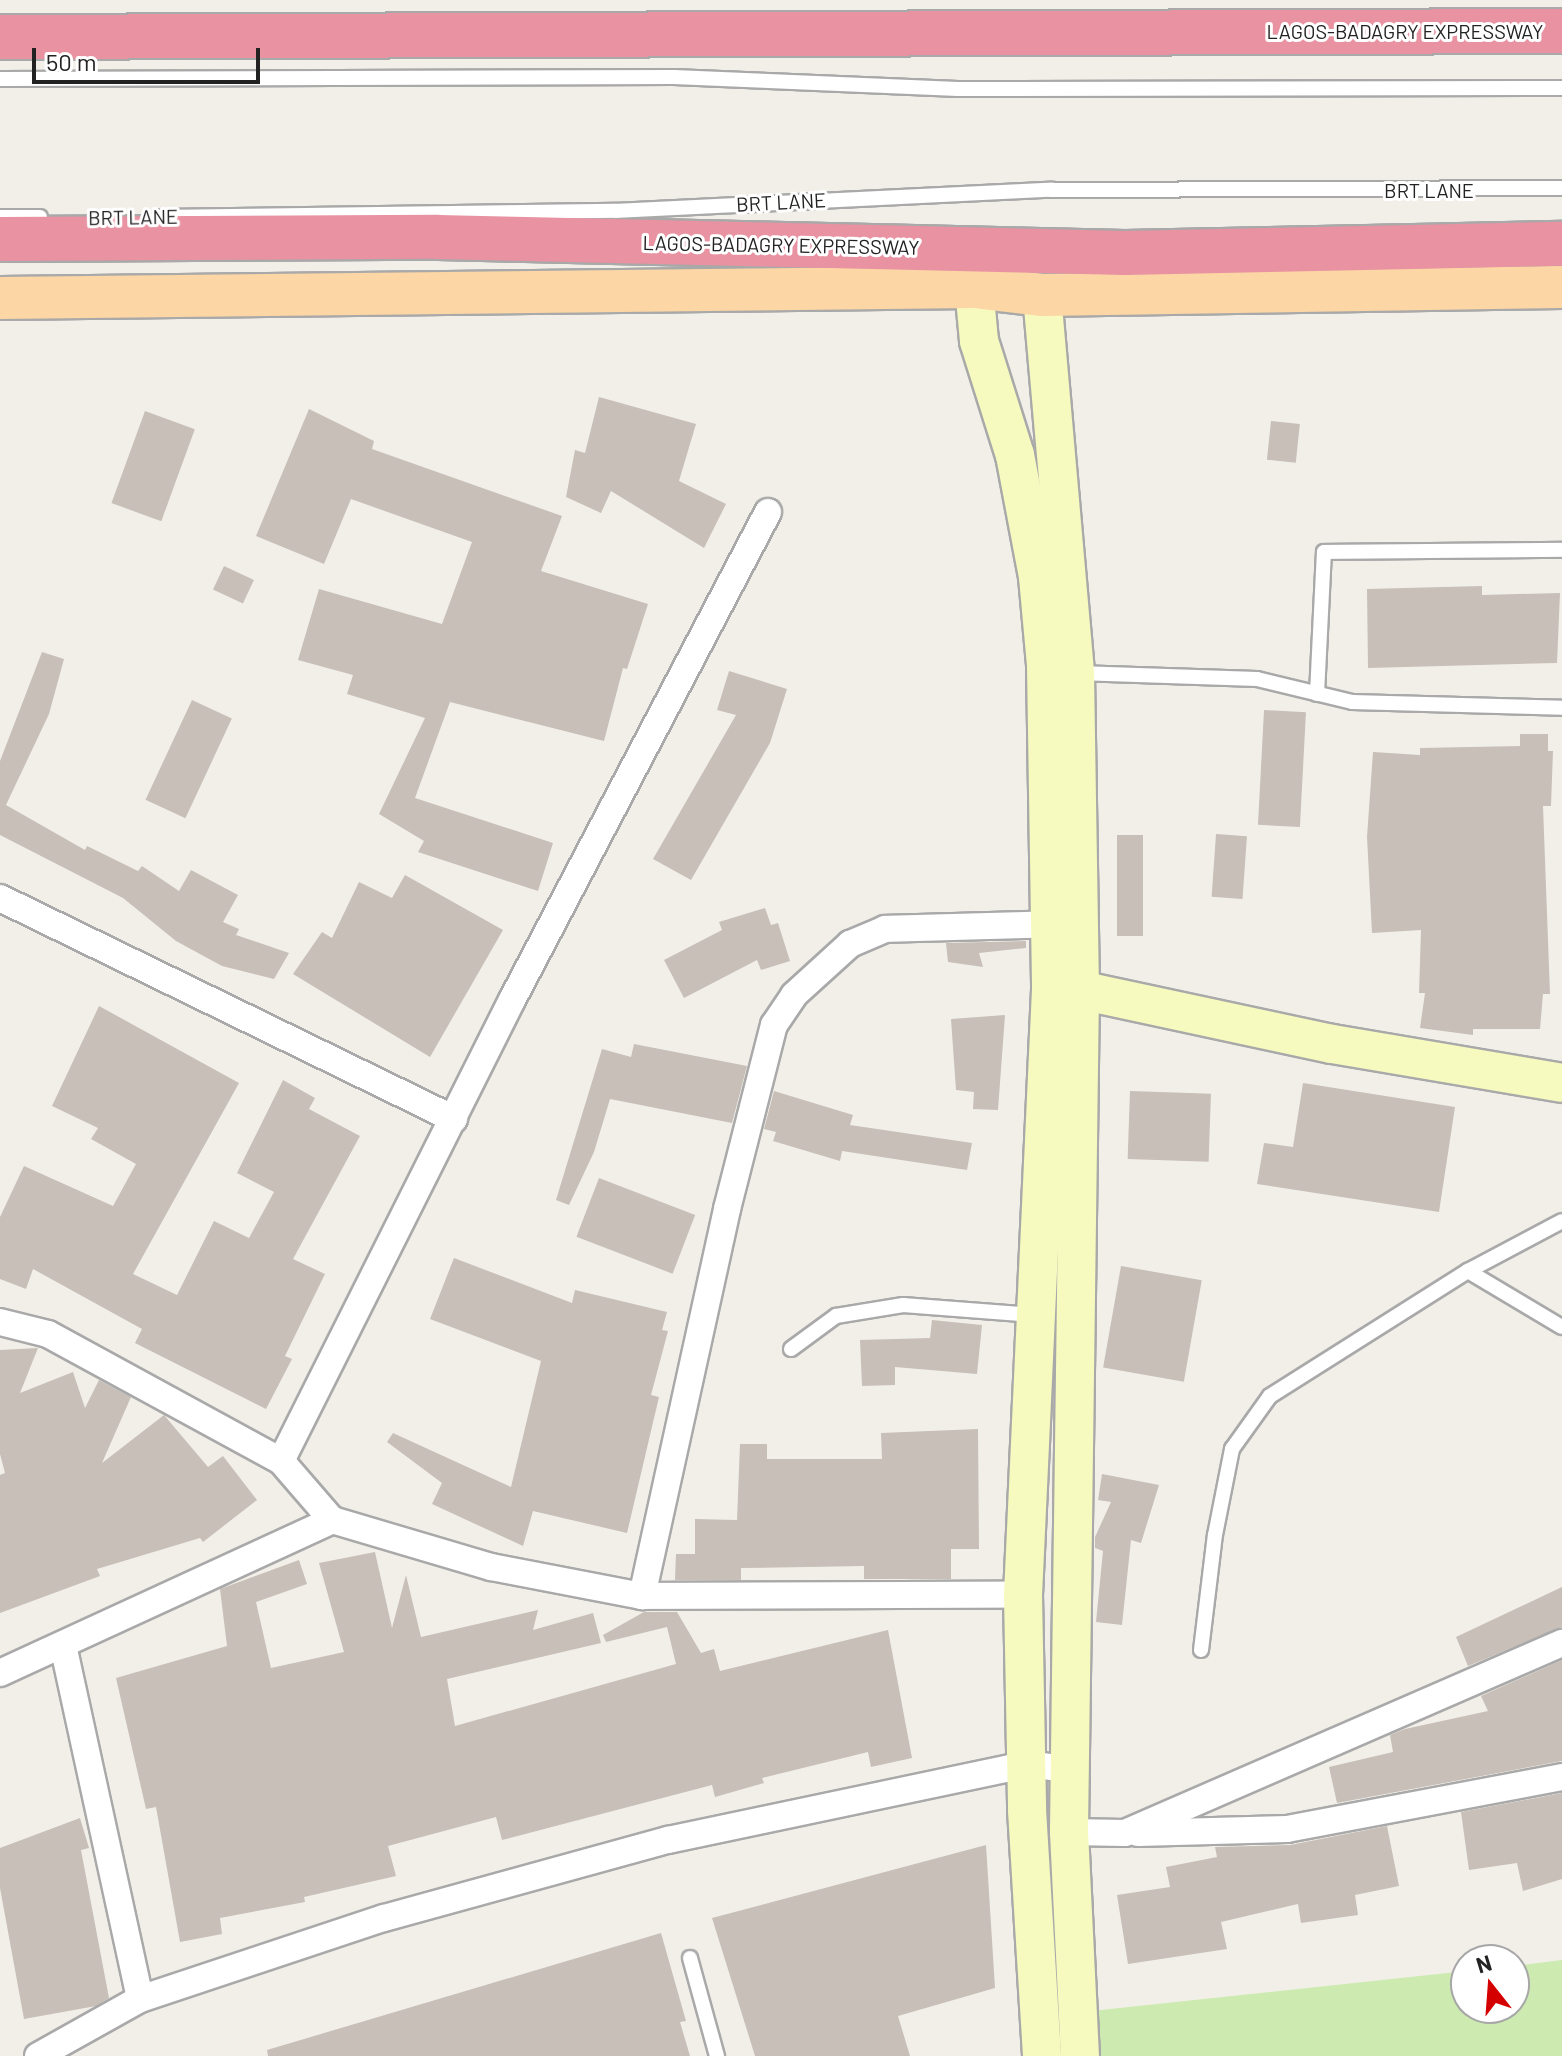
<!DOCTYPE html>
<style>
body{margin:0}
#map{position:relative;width:1562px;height:2056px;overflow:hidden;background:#f2efe9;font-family:Barlow,sans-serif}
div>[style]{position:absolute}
.grass>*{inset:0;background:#cdebb0}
.building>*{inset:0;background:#c7bfb8;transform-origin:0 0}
.roads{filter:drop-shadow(2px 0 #a9a9a9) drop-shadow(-2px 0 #a9a9a9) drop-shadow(0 2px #a9a9a9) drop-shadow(0 -2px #a9a9a9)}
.lane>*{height:14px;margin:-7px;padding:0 7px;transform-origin:7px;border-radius:7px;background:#fff}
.street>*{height:26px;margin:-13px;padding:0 13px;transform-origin:13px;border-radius:13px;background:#fff}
.secondary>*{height:38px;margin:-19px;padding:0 19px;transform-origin:19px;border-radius:19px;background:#f7fabf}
.primary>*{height:42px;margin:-21px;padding:0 21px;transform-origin:21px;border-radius:21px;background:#fcd6a4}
.highway>*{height:44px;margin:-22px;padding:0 22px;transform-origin:22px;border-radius:22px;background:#e892a2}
span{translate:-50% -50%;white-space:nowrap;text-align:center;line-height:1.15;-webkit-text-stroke:6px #fff;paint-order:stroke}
.street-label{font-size:20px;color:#222}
.north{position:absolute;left:1450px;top:1944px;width:80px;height:80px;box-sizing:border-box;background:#fff;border:2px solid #a7a7a7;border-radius:50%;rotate:343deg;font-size:22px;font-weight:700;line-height:32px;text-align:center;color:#222}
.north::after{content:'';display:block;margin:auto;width:28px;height:36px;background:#d40000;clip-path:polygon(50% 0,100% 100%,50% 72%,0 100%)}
.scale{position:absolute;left:32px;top:48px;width:228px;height:36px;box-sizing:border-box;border:4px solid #222;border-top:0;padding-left:10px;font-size:24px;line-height:28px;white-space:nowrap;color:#222;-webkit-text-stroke:6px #fff;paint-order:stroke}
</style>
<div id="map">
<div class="grass">
<div style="clip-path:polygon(1562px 1960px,1562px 2056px,1094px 2056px,1091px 2011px,1466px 1971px,1466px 2008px,1514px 2008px,1514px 1966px)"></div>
</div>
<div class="building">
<div style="clip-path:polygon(599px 397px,696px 424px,679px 481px,726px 504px,704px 548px,611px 491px,601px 513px,566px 497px,575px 450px,585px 453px)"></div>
<div style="clip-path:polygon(309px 409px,374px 441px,372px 449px,562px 516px,541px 571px,648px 604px,627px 669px,623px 668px,604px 741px,450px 702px,415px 798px,553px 843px,538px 891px,418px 852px,424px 841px,379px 814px,425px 718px,347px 694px,353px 675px,298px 660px,319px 589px,442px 624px,472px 542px,351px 499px,324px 564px,256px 536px)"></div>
<div style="left:145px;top:411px;width:53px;height:98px;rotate:20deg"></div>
<div style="left:1271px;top:421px;width:29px;height:39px;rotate:6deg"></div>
<div style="left:224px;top:566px;width:33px;height:26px;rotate:25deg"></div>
<div style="clip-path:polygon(1482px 586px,1482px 595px,1560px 593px,1557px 663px,1368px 668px,1367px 589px)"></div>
<div style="clip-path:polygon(42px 652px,64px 659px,49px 714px,6px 805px,85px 850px,87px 846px,138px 871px,142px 866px,179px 891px,191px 870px,238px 895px,223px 922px,239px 929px,236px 935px,289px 953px,274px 979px,222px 966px,176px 941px,123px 898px,0 835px,0 761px)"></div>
<div style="clip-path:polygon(729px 671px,787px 689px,770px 743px,691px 880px,653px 859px,736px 715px,717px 710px)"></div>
<div style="left:192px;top:700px;width:44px;height:110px;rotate:25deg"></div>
<div style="left:1264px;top:710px;width:42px;height:115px;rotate:3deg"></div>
<div style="clip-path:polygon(1520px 734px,1548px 734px,1548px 751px,1553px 751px,1551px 806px,1543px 806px,1550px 994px,1543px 994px,1540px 1029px,1473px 1029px,1473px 1035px,1420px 1028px,1425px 993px,1419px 993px,1421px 930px,1372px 933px,1367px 837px,1373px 752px,1420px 755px,1420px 748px,1520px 746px)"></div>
<div style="left:1216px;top:834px;width:31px;height:63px;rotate:4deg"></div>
<div style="left:1117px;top:835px;width:26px;height:101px"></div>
<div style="clip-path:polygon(405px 875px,503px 930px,430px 1057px,293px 974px,322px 932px,332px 938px,359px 882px,392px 898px)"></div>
<div style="clip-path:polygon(765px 908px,771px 925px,778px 923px,790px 961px,761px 970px,757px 960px,684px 998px,664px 960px,722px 930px,719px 922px)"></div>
<div style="clip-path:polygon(1026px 941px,1026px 948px,979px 953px,983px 967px,948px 962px,946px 943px)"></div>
<div style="clip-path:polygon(99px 1006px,239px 1083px,133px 1274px,177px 1295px,214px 1221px,249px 1238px,274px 1192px,237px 1173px,283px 1080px,315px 1098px,309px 1109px,360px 1136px,293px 1259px,325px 1274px,285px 1356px,292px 1359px,266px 1409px,135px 1343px,142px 1329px,33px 1269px,26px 1289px,0 1279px,0 1217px,24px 1166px,113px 1206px,136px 1164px,91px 1139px,98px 1128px,52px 1106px)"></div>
<div style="clip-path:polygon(1005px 1015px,998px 1110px,973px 1109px,974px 1092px,956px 1090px,951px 1019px)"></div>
<div style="clip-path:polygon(634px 1044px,747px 1066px,732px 1123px,610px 1099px,594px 1152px,569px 1205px,556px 1200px,602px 1049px,631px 1057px)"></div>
<div style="clip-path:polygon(1303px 1083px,1455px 1107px,1439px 1212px,1257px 1184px,1264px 1143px,1293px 1147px)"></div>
<div style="clip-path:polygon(774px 1091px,853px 1115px,850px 1125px,972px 1143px,967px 1170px,842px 1151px,840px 1161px,773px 1141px,776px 1132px,764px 1129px)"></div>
<div style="left:1130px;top:1091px;width:81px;height:68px;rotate:2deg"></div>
<div style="left:599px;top:1178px;width:103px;height:63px;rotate:21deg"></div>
<div style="clip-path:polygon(454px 1258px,572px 1303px,575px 1290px,667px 1312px,662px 1330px,668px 1331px,651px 1395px,659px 1397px,627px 1533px,533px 1511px,523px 1546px,432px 1504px,442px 1483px,387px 1442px,393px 1433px,511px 1487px,541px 1361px,430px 1319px)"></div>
<div style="left:1121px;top:1266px;width:82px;height:103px;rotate:10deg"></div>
<div style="clip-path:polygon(932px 1320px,982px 1325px,977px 1374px,895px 1367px,895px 1385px,862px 1386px,860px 1340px,930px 1338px)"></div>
<div style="clip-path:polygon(38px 1348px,20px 1393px,73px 1372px,85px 1408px,99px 1380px,131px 1397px,102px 1463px,164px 1415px,208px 1467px,223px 1456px,257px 1500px,203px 1542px,200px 1538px,97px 1569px,100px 1576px,0 1613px,0 1475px,5px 1473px,0 1454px,0 1350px)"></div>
<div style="clip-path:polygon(978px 1429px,979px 1549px,951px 1549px,951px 1579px,864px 1579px,864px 1566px,741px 1568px,741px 1580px,675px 1580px,676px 1554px,695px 1554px,695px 1519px,737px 1520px,740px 1444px,767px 1444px,767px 1459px,882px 1459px,881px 1433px)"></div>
<div style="clip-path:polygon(1102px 1474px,1159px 1485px,1141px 1543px,1131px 1540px,1122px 1625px,1096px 1622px,1103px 1551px,1095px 1548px,1095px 1537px,1111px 1502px,1098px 1500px)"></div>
<div style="clip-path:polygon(375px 1552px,392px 1628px,406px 1575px,421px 1637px,538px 1610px,533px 1630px,593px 1613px,601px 1643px,447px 1679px,455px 1726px,676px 1664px,667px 1627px,606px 1642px,603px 1635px,644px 1612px,677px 1612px,701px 1653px,714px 1649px,720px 1671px,888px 1630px,912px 1758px,871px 1767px,868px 1752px,762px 1778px,764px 1783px,715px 1797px,712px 1785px,502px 1840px,496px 1817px,388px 1846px,396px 1876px,304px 1897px,305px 1902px,220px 1918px,222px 1934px,180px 1942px,156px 1807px,146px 1809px,116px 1678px,227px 1646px,220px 1589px,299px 1560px,307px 1584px,256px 1602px,271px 1668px,344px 1652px,319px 1563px)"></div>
<div style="clip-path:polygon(1562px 1587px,1562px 1627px,1468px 1666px,1456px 1637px)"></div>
<div style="clip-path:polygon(1562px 1660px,1562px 1761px,1337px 1803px,1329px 1767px,1393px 1752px,1390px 1735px,1405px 1729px,1488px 1711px,1481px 1696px)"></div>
<div style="clip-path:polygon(1562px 1793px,1562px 1879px,1523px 1891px,1517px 1863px,1469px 1870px,1461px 1812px)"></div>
<div style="clip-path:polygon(80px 1818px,89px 1848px,81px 1850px,109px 1998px,96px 2006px,24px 2019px,0 1888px,0 1848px)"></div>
<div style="clip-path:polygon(1387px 1826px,1399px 1886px,1355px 1895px,1358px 1915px,1301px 1923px,1298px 1904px,1221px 1922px,1227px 1949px,1128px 1964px,1117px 1895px,1170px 1887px,1166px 1867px,1217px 1857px,1215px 1847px,1290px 1845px)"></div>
<div style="clip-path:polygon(986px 1845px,995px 1988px,898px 2016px,910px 2056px,755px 2056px,712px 1918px)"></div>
<div style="clip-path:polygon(661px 1933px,686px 2021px,680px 2022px,690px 2056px,268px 2056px,267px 2050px)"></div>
</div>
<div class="roads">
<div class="lane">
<div style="left:0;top:79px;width:674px;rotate:-0.17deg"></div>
<div style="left:674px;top:77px;width:284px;rotate:2.4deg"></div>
<div style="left:958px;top:89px;width:604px;rotate:-0.09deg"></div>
<div style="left:0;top:217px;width:40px"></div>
<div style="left:160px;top:217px;width:456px;rotate:-0.8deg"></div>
<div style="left:616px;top:211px;width:436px;rotate:-2.8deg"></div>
<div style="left:1051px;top:190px;width:511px;rotate:-0.22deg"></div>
<div style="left:1077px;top:673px;width:180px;rotate:1.9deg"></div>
<div style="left:1257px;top:679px;width:98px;rotate:13.6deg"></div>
<div style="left:1352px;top:702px;width:210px;rotate:1.6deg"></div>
<div style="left:1317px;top:694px;width:142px;rotate:-87.2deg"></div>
<div style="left:1324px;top:552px;width:238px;rotate:-0.5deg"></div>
<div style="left:1468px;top:1271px;width:109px;rotate:30.8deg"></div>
<div style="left:791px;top:1349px;width:56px;rotate:-36.3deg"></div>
<div style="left:836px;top:1316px;width:68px;rotate:-9.3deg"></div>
<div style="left:903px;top:1305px;width:131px;rotate:4.4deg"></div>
<div style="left:1201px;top:1650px;width:116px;rotate:-83.1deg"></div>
<div style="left:1215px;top:1535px;width:88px;rotate:-78.8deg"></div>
<div style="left:1232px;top:1449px;width:65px;rotate:-54.4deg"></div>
<div style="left:1270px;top:1396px;width:234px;rotate:-32.3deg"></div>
<div style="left:1468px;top:1271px;width:106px;rotate:-28deg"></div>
<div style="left:690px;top:1958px;width:102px;rotate:74.6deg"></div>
</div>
<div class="street">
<div style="left:0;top:898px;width:505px;rotate:25.96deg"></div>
<div style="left:0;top:1322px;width:49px;rotate:14deg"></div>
<div style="left:48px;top:1334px;width:265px;rotate:28.6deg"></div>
<div style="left:281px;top:1461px;width:78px;rotate:49.2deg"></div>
<div style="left:332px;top:1520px;width:166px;rotate:16.5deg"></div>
<div style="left:491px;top:1567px;width:154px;rotate:10.9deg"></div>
<div style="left:642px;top:1596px;width:381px;rotate:-0.2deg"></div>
<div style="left:281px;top:1461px;width:516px;rotate:-63.39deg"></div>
<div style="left:512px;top:1000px;width:551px;rotate:-62.32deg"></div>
<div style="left:642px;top:1596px;width:396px;rotate:-77.6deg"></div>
<div style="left:727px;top:1209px;width:190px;rotate:-75.7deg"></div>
<div style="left:774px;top:1025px;width:36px;rotate:-56deg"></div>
<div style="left:794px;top:995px;width:76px;rotate:-42.3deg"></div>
<div style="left:850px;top:944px;width:38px;rotate:-23deg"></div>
<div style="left:885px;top:929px;width:181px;rotate:-1.6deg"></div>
<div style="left:63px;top:1645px;width:362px;rotate:77.7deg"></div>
<div style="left:0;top:1673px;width:366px;rotate:-24.7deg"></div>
<div style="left:1069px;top:1832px;width:56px;rotate:1deg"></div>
<div style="left:1125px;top:1833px;width:477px;rotate:-23.5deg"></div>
<div style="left:1138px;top:1833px;width:149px;rotate:-1.5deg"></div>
<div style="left:1287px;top:1829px;width:280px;rotate:-10.7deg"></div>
<div style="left:38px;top:2056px;width:117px;rotate:-29.2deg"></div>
<div style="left:140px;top:1999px;width:257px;rotate:-18.4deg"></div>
<div style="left:384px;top:1918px;width:295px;rotate:-15.4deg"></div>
<div style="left:668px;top:1840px;width:369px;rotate:-11.9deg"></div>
<div style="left:1029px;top:1764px;width:42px;rotate:8.1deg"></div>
</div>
<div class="secondary">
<div style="left:974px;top:287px;width:54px;rotate:84.7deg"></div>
<div style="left:979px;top:341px;width:120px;rotate:72.5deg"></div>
<div style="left:1015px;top:455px;width:124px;rotate:79.3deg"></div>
<div style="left:1038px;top:577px;width:88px;rotate:84.8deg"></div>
<div style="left:1046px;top:665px;width:325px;rotate:89.1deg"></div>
<div style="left:1051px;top:990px;width:606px;rotate:92.65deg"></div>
<div style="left:1023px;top:1595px;width:215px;rotate:88.9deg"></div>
<div style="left:1027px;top:1810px;width:246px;rotate:86.5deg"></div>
<div style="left:1042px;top:295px;width:379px;rotate:85deg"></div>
<div style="left:1075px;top:673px;width:317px;rotate:89.1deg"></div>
<div style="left:1080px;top:990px;width:842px;rotate:90.75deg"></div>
<div style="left:1069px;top:1832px;width:224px;rotate:87.2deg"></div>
<div style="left:1057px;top:990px;width:23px"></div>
<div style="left:1080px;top:990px;width:258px;rotate:12.1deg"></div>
<div style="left:1332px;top:1044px;width:233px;rotate:9.6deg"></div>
</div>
<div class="primary">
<div style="left:0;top:298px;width:974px;rotate:-0.65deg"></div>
<div style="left:974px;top:287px;width:68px;rotate:6.7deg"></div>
<div style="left:1042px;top:295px;width:520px;rotate:-0.88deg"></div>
</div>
<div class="highway">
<div style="left:0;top:37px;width:1562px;rotate:-0.22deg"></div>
<div style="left:0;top:239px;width:438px;rotate:-0.3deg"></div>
<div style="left:438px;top:237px;width:687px;rotate:1.33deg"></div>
<div style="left:1125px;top:253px;width:437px;rotate:-1.2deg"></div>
</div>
</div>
<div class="street-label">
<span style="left:1405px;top:31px">LAGOS-BADAGRY EXPRESSWAY</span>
<span style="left:1429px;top:190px">BRT LANE</span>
<span style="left:781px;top:202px;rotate:-3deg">BRT LANE</span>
<span style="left:133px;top:217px;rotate:-1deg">BRT LANE</span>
<span style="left:781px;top:245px;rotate:1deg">LAGOS-BADAGRY EXPRESSWAY</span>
</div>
<div class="north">N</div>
<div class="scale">50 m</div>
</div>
